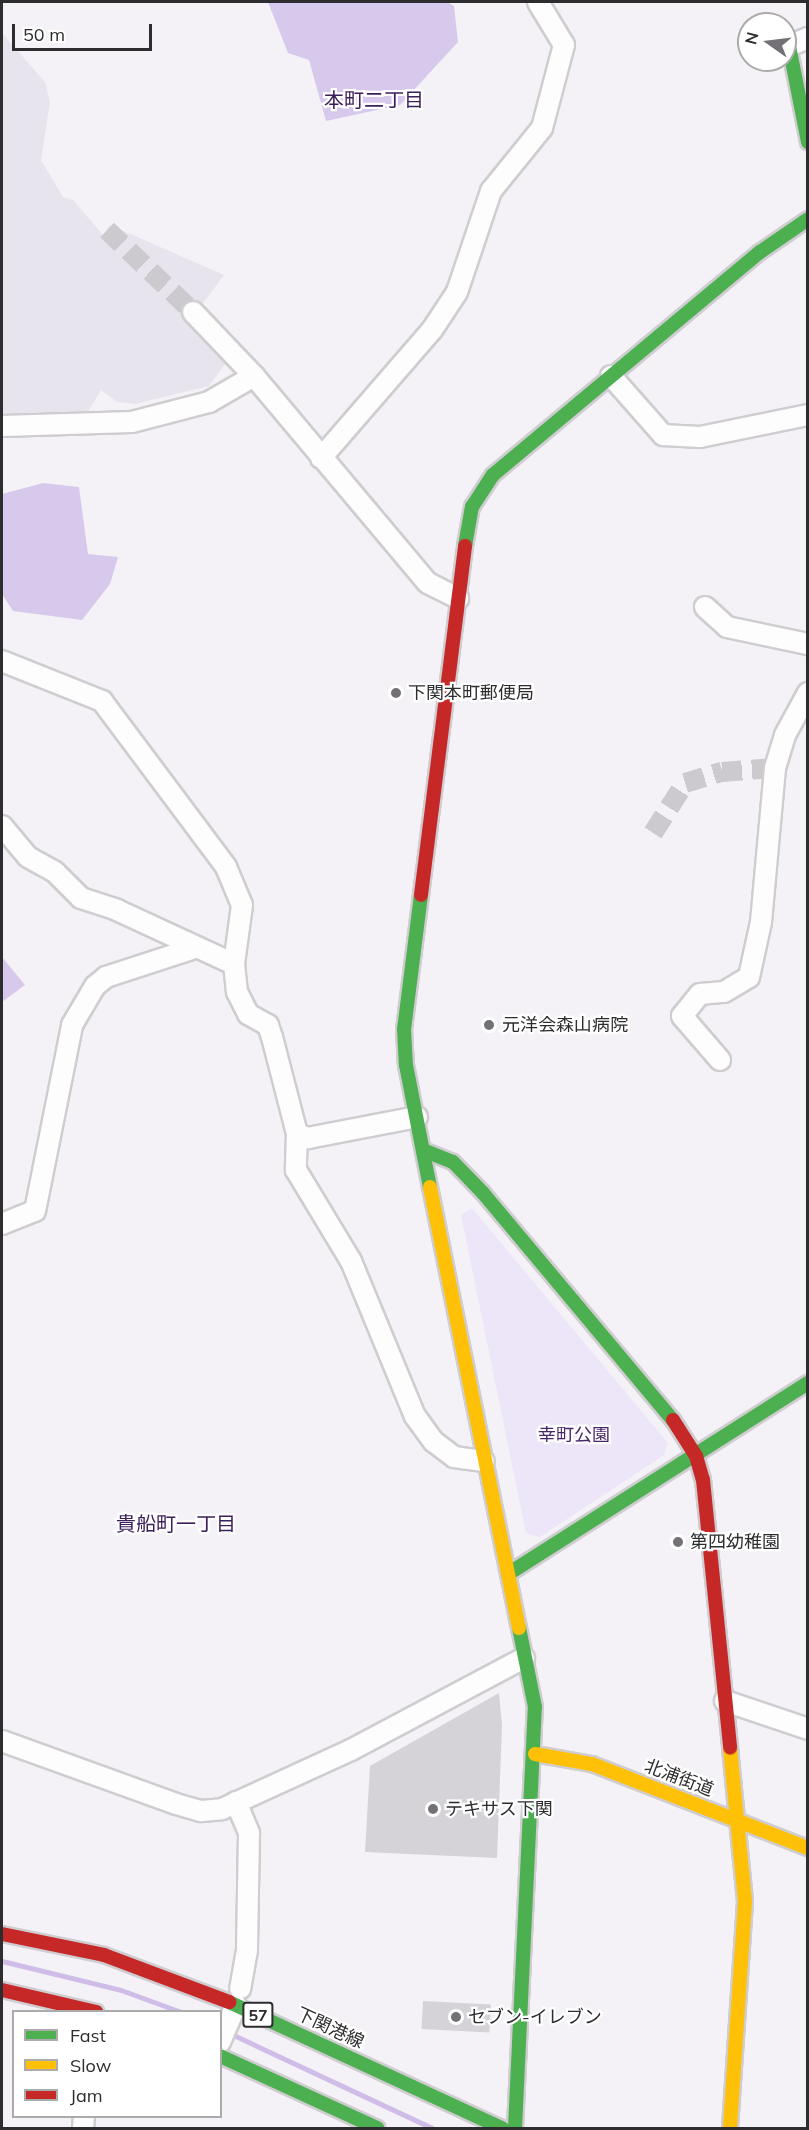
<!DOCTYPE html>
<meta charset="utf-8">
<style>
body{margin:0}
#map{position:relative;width:809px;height:2130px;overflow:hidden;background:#f4f2f7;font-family:Mulish,"Noto Sans JP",sans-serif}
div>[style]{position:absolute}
.built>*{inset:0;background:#e8e4ee}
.green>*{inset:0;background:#ede5f8}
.forest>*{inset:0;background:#d7c9eb}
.stream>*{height:5px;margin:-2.5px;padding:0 2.5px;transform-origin:2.5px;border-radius:2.5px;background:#cfbde7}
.building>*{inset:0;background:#d5d3d7;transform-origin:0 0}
.street-tunnel>*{height:20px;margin-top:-10px;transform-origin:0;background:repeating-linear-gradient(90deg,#cccacf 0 20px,transparent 0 30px)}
.roads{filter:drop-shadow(2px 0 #cfcdd0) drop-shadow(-2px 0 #cfcdd0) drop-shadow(0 2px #cfcdd0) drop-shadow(0 -2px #cfcdd0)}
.street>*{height:20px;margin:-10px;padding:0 10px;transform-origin:10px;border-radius:10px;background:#fdfdfe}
.fast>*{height:14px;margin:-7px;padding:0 7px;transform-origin:7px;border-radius:7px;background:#4caf50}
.slow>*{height:14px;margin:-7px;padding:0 7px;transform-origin:7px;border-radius:7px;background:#ffc107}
.jam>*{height:14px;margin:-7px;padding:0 7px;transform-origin:7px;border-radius:7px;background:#c62828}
.dots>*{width:16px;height:16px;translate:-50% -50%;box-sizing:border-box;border:3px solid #fff;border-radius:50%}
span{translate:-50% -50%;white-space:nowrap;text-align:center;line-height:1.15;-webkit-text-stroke:4.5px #fff;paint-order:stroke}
.shield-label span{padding:2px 4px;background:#fff;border:2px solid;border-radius:4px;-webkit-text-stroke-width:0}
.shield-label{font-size:16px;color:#2d2c2f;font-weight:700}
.poi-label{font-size:18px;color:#2d2c2f}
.left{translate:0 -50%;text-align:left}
.park-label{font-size:18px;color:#48266a}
.street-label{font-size:18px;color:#2d2c2f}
.neighbourhood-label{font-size:20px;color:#3c2059}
.frame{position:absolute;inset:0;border:3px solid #2d2c2f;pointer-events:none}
.legend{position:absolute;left:12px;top:2010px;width:210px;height:108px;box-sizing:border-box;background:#fff;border:2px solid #ababac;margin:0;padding:8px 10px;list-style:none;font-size:18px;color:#2d2c2f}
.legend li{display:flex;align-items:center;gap:12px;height:30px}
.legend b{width:30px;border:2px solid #ababac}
.north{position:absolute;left:737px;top:12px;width:60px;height:60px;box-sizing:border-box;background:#fff;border:2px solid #ababac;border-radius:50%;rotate:284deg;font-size:16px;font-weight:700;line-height:24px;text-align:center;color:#2d2c2f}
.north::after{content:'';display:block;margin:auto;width:21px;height:27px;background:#737175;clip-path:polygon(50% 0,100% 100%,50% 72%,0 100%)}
.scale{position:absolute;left:12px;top:24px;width:140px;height:27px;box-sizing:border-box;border:3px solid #2d2c2f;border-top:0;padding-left:8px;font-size:18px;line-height:21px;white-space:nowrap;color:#2d2c2f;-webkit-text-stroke:4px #fff;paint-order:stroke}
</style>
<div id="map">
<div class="built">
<div style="clip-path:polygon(2px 33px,45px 82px,50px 102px,41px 160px,63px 197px,73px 200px,103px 235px,110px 225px,224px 275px,204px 302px,184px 318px,226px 363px,209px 386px,135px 404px,117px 402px,101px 390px,89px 410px,91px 418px,2px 420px)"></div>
</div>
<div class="green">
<div style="clip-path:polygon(472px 1208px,668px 1443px,664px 1455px,540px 1537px,526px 1533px,461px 1215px)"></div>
</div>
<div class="forest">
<div style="clip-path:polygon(268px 2px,447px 2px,454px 6px,458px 42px,400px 105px,326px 121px,309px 60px,288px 53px)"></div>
<div style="clip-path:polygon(43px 483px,79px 487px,88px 554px,118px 557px,110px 584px,82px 620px,13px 611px,2px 594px,2px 494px)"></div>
<div style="clip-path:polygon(2px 957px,25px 985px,2px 1002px)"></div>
</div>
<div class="stream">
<div style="left:2px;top:1961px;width:122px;rotate:13.7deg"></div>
<div style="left:121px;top:1990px;width:64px;rotate:20.1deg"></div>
<div style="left:227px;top:2032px;width:226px;rotate:25.1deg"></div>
</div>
<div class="building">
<div style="clip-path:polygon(499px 1693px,502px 1725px,497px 1858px,365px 1852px,370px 1766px)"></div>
<div style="left:423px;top:2001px;width:68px;height:28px;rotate:3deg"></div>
</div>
<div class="street-tunnel">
<div style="left:107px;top:230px;width:119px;rotate:43.6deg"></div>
<div style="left:653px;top:833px;width:59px;rotate:-57.4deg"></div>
<div style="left:685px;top:783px;width:39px;rotate:-17deg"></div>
<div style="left:722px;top:772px;width:53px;rotate:-4.3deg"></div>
</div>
<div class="roads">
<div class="street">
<div style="left:789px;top:46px;width:21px;rotate:-23deg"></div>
<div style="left:193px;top:312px;width:88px;rotate:46.4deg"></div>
<div style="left:254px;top:376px;width:270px;rotate:50deg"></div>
<div style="left:428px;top:583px;width:34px;rotate:27deg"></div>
<div style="left:611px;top:376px;width:79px;rotate:48.6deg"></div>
<div style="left:663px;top:435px;width:37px;rotate:3deg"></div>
<div style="left:700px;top:437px;width:110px;rotate:-11.5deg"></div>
<div style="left:2px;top:426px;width:130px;rotate:-1.8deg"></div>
<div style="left:132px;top:422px;width:80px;rotate:-14.6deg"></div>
<div style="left:209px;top:402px;width:52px;rotate:-30deg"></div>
<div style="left:321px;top:458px;width:169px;rotate:-49.1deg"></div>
<div style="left:432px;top:330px;width:45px;rotate:-56.7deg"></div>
<div style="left:457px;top:292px;width:107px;rotate:-71.4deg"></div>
<div style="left:491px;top:191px;width:81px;rotate:-51deg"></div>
<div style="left:542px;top:128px;width:86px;rotate:-75.2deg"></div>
<div style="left:564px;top:45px;width:50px;rotate:-121.2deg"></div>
<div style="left:705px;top:607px;width:30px;rotate:42deg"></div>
<div style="left:727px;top:627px;width:83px;rotate:11.9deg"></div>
<div style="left:2px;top:661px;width:108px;rotate:21.8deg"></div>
<div style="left:102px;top:701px;width:207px;rotate:53.2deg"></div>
<div style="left:226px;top:867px;width:41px;rotate:67.2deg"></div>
<div style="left:242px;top:905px;width:60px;rotate:97.7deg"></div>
<div style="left:234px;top:964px;width:28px;rotate:84deg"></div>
<div style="left:237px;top:992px;width:25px;rotate:63deg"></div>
<div style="left:248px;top:1014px;width:23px;rotate:29deg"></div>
<div style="left:268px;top:1025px;width:13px;rotate:72deg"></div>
<div style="left:272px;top:1037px;width:100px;rotate:75.5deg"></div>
<div style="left:297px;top:1134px;width:36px;rotate:92deg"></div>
<div style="left:296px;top:1170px;width:106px;rotate:58.9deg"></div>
<div style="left:351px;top:1261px;width:168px;rotate:67.6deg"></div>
<div style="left:415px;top:1416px;width:31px;rotate:54deg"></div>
<div style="left:433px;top:1441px;width:26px;rotate:37deg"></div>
<div style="left:454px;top:1457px;width:30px;rotate:8deg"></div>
<div style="left:2px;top:826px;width:40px;rotate:50deg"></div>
<div style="left:28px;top:857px;width:31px;rotate:29deg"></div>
<div style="left:55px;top:872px;width:37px;rotate:45deg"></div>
<div style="left:81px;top:898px;width:38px;rotate:18deg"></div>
<div style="left:117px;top:910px;width:129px;rotate:24.8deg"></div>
<div style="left:720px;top:1060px;width:58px;rotate:-130.8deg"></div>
<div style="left:682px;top:1016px;width:28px;rotate:-51deg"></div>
<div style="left:700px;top:994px;width:24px;rotate:-5deg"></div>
<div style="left:724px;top:992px;width:29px;rotate:-31deg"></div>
<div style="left:749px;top:977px;width:56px;rotate:-77.7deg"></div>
<div style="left:761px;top:922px;width:155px;rotate:-84.8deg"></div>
<div style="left:775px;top:768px;width:34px;rotate:-73deg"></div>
<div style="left:785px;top:735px;width:48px;rotate:-61.3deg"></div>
<div style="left:297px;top:1134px;width:12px;rotate:20deg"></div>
<div style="left:308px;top:1138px;width:111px;rotate:-10.9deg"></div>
<div style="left:2px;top:1224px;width:35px;rotate:-22deg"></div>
<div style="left:35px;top:1211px;width:190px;rotate:-78.7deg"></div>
<div style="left:72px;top:1025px;width:45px;rotate:-59.5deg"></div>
<div style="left:95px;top:986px;width:14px;rotate:-39deg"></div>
<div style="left:106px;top:977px;width:94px;rotate:-18deg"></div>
<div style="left:725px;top:1701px;width:88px;rotate:18.6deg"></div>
<div style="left:2px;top:1741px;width:185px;rotate:19.9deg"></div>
<div style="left:176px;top:1804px;width:26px;rotate:16deg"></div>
<div style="left:201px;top:1811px;width:21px;rotate:-5deg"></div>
<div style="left:222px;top:1809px;width:142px;rotate:-24.6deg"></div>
<div style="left:351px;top:1750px;width:196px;rotate:-28deg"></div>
<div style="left:236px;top:1802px;width:34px;rotate:67deg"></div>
<div style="left:249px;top:1833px;width:117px;rotate:91deg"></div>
<div style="left:247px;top:1950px;width:39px;rotate:100deg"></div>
<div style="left:220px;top:2042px;width:40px;rotate:-66.6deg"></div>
<div style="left:83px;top:2128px;width:12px;rotate:-85deg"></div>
</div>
<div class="fast">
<div style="left:789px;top:46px;width:98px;rotate:78.8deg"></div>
<div style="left:465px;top:546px;width:40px;rotate:-80deg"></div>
<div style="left:472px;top:507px;width:38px;rotate:-57deg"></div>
<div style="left:493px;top:475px;width:348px;rotate:-39.9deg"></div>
<div style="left:760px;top:252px;width:58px;rotate:-34.5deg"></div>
<div style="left:421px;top:895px;width:135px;rotate:97.2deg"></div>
<div style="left:404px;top:1029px;width:36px;rotate:87deg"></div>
<div style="left:406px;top:1065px;width:124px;rotate:78.9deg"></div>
<div style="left:423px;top:1150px;width:32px;rotate:22deg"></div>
<div style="left:453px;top:1162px;width:43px;rotate:45.9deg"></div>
<div style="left:483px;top:1193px;width:296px;rotate:50.1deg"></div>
<div style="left:508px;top:1574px;width:356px;rotate:-32.5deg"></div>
<div style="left:229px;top:2002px;width:301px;rotate:24.8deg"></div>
<div style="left:220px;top:2056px;width:173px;rotate:24.6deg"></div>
<div style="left:515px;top:2128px;width:421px;rotate:-87.3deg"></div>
<div style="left:535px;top:1707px;width:81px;rotate:-101.4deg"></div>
</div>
<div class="slow">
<div style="left:430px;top:1187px;width:450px;rotate:78.6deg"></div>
<div style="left:730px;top:1748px;width:155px;rotate:84.4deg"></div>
<div style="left:745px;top:1902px;width:226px;rotate:93.8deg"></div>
<div style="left:535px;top:1754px;width:58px;rotate:10deg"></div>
<div style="left:592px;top:1764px;width:232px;rotate:21.3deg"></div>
</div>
<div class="jam">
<div style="left:421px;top:895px;width:352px;rotate:-82.8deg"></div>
<div style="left:673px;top:1420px;width:43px;rotate:57.4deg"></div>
<div style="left:696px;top:1456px;width:25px;rotate:74deg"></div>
<div style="left:703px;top:1480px;width:269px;rotate:84.2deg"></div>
<div style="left:2px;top:1934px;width:104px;rotate:11.6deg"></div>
<div style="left:104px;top:1955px;width:134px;rotate:20.6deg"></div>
<div style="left:2px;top:1990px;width:97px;rotate:13.2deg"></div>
</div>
</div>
<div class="dots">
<div style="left:396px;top:693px;background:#737175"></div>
<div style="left:489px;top:1025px;background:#737175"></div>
<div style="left:678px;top:1542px;background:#737175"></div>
<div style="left:433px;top:1809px;background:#737175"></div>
<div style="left:456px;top:2017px;background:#737175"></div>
</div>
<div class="shield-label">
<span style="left:258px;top:2015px">57</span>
</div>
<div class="poi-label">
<span class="left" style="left:408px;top:693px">下関本町郵便局</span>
<span class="left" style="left:502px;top:1025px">元洋会森山病院</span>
<span class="left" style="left:690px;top:1542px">第四幼稚園</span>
<span class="left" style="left:445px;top:1809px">テキサス下関</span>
<span class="left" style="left:468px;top:2017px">セブン-イレブン</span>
</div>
<div class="park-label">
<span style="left:574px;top:1435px">幸町公園</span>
</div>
<div class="street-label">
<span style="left:679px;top:1778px;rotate:21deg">北浦街道</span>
<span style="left:330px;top:2028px;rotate:25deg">下関港線</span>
</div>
<div class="neighbourhood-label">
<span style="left:374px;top:99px">本町二丁目</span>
<span style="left:176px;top:1523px">貴船町一丁目</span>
</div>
<div class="frame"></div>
<ul class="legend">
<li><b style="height:8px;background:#4caf50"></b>Fast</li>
<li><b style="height:8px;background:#ffc107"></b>Slow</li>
<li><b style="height:8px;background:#c62828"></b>Jam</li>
</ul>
<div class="north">N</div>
<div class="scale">50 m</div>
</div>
